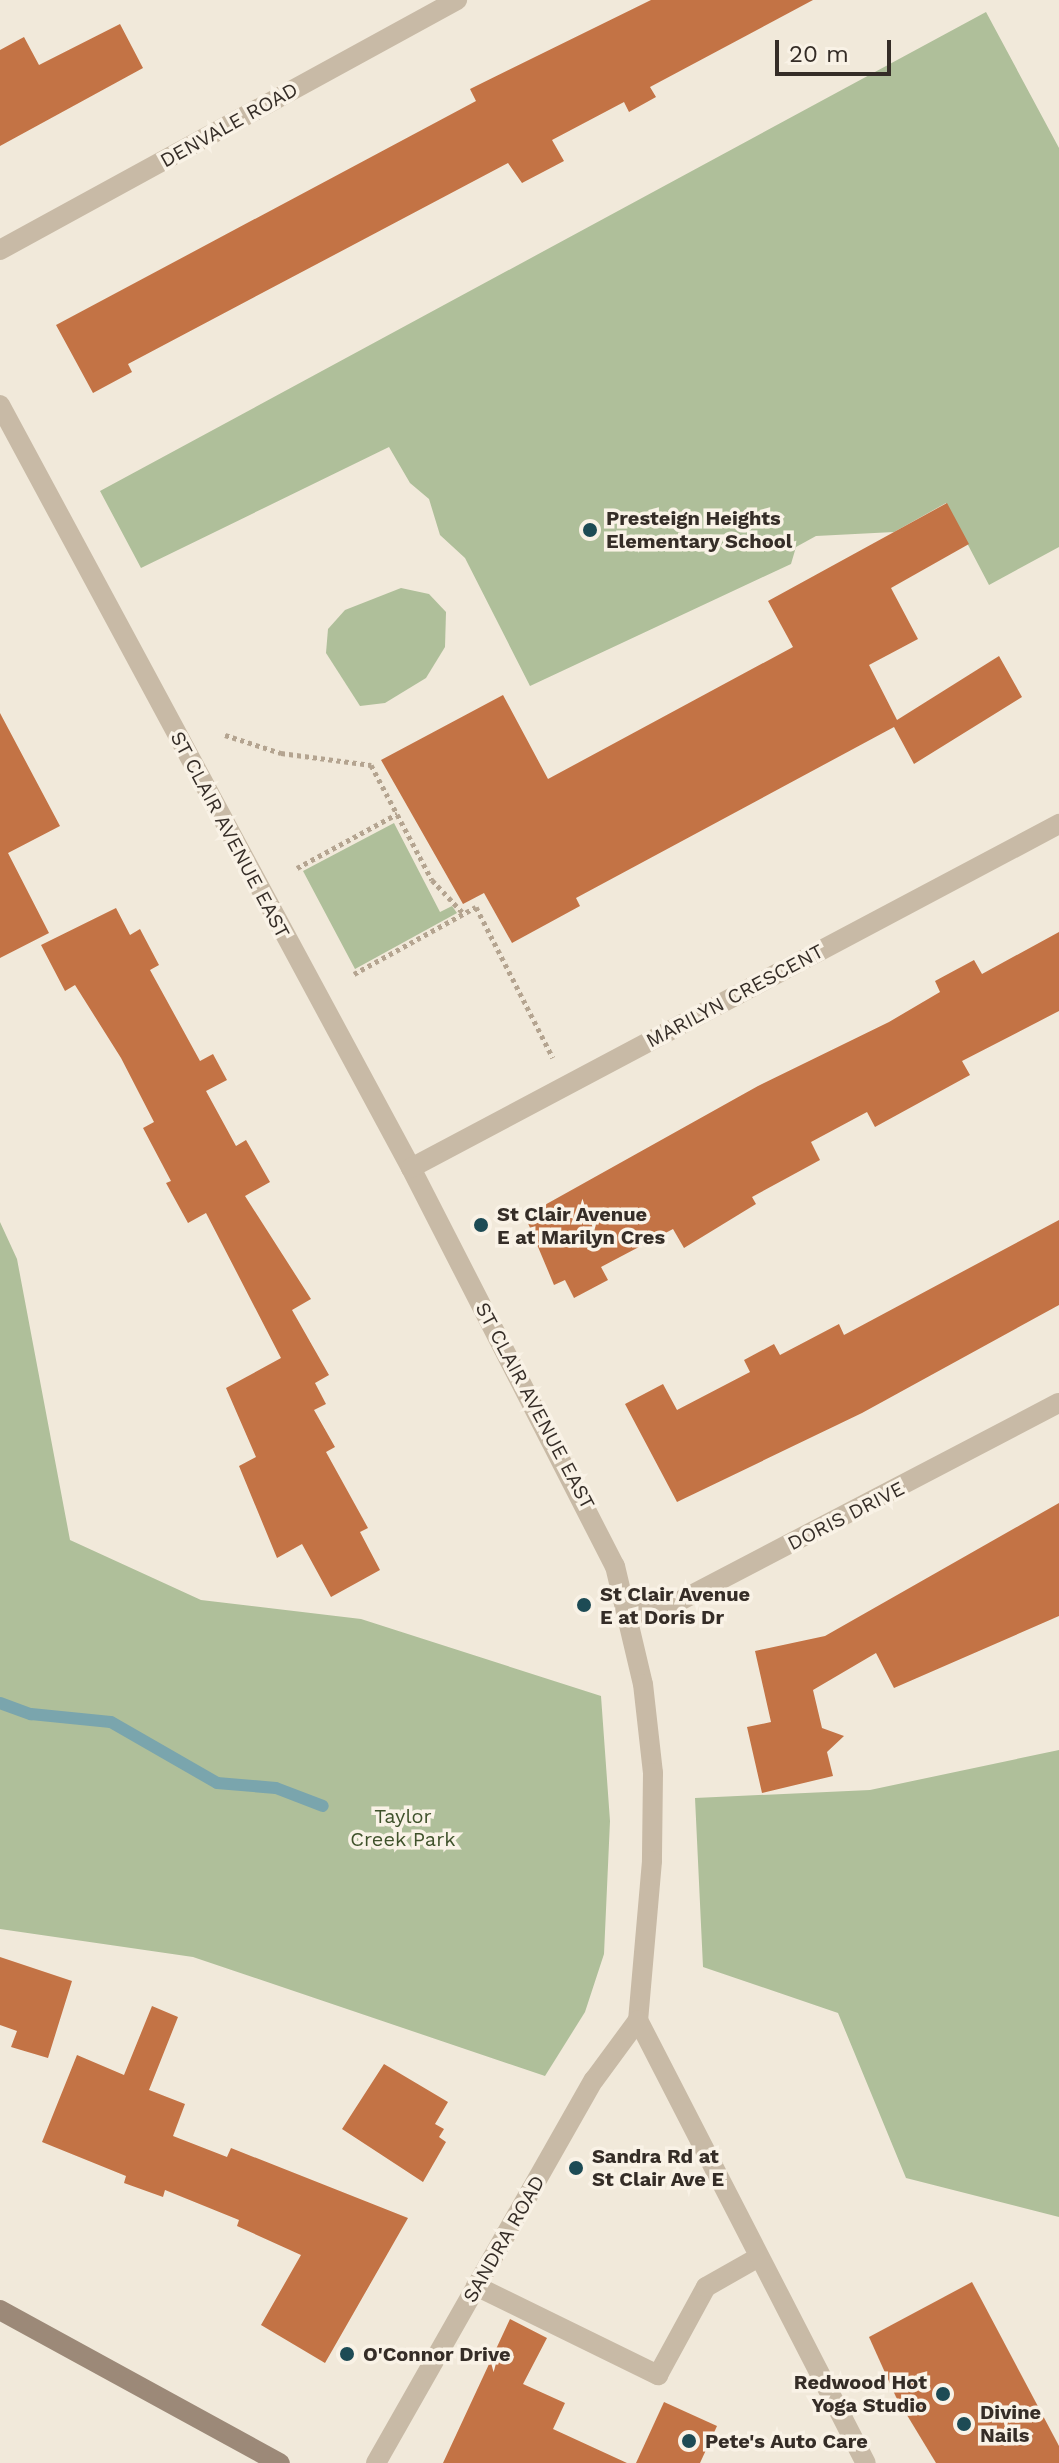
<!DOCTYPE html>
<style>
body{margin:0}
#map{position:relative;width:1059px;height:2463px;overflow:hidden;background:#f1e9da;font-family:"Work Sans",sans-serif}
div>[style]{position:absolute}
.green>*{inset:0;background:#afbf9a}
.stream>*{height:12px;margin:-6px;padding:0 6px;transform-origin:6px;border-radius:6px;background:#7aa5ad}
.building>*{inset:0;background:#c37345}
.path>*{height:5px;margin-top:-2.5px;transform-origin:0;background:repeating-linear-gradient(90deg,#b4a490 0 4px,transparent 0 8px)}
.lane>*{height:20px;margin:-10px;padding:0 10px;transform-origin:10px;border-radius:10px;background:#c8baa6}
.street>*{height:20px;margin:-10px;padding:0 10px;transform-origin:10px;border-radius:10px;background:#c8baa6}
.secondary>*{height:20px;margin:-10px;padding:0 10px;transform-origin:10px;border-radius:10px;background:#9c8978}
.dots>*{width:22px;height:22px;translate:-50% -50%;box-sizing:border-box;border:4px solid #f9f2e6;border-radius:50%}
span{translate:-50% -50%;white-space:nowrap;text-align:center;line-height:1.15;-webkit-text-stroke:7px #f9f2e6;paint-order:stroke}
.street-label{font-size:20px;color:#352d27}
.poi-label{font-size:20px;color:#352d27;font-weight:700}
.left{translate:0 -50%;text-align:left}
.right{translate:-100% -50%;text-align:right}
.park-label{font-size:20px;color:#3f522b}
.scale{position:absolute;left:775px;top:40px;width:116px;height:36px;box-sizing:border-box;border:4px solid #352d27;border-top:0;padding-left:10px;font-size:24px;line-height:28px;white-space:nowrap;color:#352d27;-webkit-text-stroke:6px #f9f2e6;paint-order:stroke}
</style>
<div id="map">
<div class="green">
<div style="clip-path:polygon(986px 12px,1059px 148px,1059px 547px,989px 585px,946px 503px,894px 532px,816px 536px,796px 547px,791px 564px,530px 686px,465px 558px,440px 535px,429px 499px,410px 483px,389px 447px,141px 568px,100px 491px)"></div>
<div style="clip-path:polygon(401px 588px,429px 594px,446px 612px,445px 647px,426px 678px,385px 703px,360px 706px,326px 653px,328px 629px,345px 610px)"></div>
<div style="clip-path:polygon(394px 823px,440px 912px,452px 906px,457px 913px,355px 969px,303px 871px)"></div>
<div style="clip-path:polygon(0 1222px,17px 1259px,70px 1540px,201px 1600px,361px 1619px,601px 1696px,610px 1821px,604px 1954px,585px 2012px,545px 2076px,193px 1957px,0 1929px)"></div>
<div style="clip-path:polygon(1059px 1750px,1059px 2217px,906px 2178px,838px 2013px,703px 1967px,695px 1798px,870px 1790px)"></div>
</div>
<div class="stream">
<div style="left:0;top:1703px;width:33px;rotate:20deg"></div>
<div style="left:31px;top:1714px;width:80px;rotate:5.7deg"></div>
<div style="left:111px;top:1722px;width:122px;rotate:29.9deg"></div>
<div style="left:217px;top:1783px;width:59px;rotate:4.8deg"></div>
<div style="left:276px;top:1788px;width:50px;rotate:21deg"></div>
</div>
<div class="building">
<div style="clip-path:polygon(651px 0,813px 0,650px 87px,656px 97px,629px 112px,624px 102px,552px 140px,564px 161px,522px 183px,508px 163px,128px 364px,132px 372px,93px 393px,56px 325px,476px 101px,470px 89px)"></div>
<div style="clip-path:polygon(120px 24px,143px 68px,0 146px,0 50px,24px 37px,39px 65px)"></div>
<div style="clip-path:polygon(947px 503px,969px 544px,891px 588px,918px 639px,869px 665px,897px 720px,999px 656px,1022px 697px,914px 764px,894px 727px,576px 898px,580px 906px,512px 943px,484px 893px,463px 904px,381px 760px,503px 695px,548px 779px,793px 647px,768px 601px)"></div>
<div style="clip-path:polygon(0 713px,60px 826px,8px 853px,49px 933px,0 958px)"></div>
<div style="clip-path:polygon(116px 908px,130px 935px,140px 929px,159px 965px,150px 970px,200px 1061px,213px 1054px,227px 1080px,206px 1091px,236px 1146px,246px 1140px,270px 1182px,245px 1196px,311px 1299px,292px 1310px,329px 1375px,315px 1383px,326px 1404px,314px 1410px,335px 1447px,326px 1452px,368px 1528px,360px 1532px,380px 1570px,331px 1597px,302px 1544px,277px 1558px,239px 1466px,256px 1457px,226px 1388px,281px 1358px,206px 1213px,188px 1223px,166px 1183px,171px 1181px,143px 1128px,154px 1122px,121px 1058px,75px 985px,65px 991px,41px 945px)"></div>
<div style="clip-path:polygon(1059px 932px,1059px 1011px,962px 1061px,970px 1075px,875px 1127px,867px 1112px,811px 1142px,820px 1160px,752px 1197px,756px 1204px,684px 1248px,673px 1229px,601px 1267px,608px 1280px,574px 1298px,565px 1280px,554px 1285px,525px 1216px,758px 1086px,889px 1022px,940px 992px,935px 981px,974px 960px,982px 974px)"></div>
<div style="clip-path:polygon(1059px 1220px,1059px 1305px,862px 1413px,677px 1502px,625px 1404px,663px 1384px,677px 1410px,750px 1372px,744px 1360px,774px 1344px,780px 1355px,839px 1324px,844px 1335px)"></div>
<div style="clip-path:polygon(1059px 1503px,1059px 1616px,894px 1688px,876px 1653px,813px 1690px,822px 1728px,844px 1736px,827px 1752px,833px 1776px,762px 1793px,747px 1727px,771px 1722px,755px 1651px,825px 1636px)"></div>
<div style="clip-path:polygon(0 1957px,72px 1981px,48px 2058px,11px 2047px,17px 2031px,0 2025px)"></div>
<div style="clip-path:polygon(152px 2006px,178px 2017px,149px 2090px,185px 2104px,173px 2136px,227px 2157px,231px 2148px,408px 2218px,325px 2363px,261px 2325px,301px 2255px,237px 2226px,239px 2220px,165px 2190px,163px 2197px,124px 2183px,126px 2176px,42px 2142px,77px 2055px,124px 2075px)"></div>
<div style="clip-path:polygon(384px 2064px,448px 2102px,435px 2124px,444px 2129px,439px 2137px,446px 2142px,423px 2182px,342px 2129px)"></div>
<div style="clip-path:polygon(972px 2282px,1059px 2446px,1059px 2463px,936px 2463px,896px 2397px,869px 2337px)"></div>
<div style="clip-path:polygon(510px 2319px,547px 2338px,523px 2384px,565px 2403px,553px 2429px,627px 2463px,443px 2463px)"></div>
<div style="clip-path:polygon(664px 2402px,717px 2426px,700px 2463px,636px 2463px)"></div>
</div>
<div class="path">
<div style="left:225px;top:735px;width:59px;rotate:17.8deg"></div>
<div style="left:281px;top:753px;width:91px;rotate:7.6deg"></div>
<div style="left:371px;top:765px;width:130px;rotate:62.1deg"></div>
<div style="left:432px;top:880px;width:47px;rotate:46.7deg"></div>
<div style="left:297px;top:868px;width:114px;rotate:-28.4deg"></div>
<div style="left:354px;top:974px;width:139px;rotate:-28.8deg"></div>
<div style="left:476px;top:907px;width:169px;rotate:63deg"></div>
</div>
<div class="lane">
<div style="left:476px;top:2286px;width:203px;rotate:26.1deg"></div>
<div style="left:658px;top:2375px;width:100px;rotate:-61.4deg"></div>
<div style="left:706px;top:2287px;width:59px;rotate:-29.6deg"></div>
</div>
<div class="street">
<div style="left:0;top:250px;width:521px;rotate:-28.68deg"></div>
<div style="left:0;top:405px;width:867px;rotate:61.69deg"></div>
<div style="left:411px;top:1168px;width:447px;rotate:62.9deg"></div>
<div style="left:615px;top:1566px;width:121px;rotate:76.7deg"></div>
<div style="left:643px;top:1684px;width:90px;rotate:83.6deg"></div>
<div style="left:653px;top:1773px;width:88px;rotate:90.7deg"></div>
<div style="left:652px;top:1861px;width:160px;rotate:95deg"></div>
<div style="left:638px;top:2020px;width:498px;rotate:62.8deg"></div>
<div style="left:411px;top:1168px;width:734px;rotate:-27.96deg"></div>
<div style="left:628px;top:1616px;width:48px;rotate:-14.6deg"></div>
<div style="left:674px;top:1604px;width:434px;rotate:-27.6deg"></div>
<div style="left:376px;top:2463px;width:441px;rotate:-60.4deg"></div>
<div style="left:594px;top:2080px;width:74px;rotate:-53.7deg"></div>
</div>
<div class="secondary">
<div style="left:0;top:2310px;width:319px;rotate:28.7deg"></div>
</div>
<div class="dots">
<div style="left:590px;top:530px;background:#1d4b55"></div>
<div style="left:481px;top:1225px;background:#1d4b55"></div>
<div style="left:584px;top:1605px;background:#1d4b55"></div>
<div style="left:576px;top:2168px;background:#1d4b55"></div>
<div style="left:347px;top:2354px;background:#1d4b55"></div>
<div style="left:943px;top:2394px;background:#1d4b55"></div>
<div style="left:964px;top:2424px;background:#1d4b55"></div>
<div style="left:689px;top:2441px;background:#1d4b55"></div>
</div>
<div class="street-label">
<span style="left:229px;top:125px;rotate:-29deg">DENVALE ROAD</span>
<span style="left:230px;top:835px;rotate:62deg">ST CLAIR AVENUE EAST</span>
<span style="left:735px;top:996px;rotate:-28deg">MARILYN CRESCENT</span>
<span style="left:535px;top:1406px;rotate:62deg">ST CLAIR AVENUE EAST</span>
<span style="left:846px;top:1516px;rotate:-27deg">DORIS DRIVE</span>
<span style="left:504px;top:2239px;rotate:-60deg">SANDRA ROAD</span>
</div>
<div class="poi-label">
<span class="left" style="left:606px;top:530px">Presteign Heights<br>Elementary School</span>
<span class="left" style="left:497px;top:1226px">St Clair Avenue<br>E at Marilyn Cres</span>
<span class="left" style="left:600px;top:1606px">St Clair Avenue<br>E at Doris Dr</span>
<span class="left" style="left:592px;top:2168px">Sandra Rd at<br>St Clair Ave E</span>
<span class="left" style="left:363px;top:2354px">O'Connor Drive</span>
<span class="right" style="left:927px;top:2394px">Redwood Hot<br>Yoga Studio</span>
<span class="left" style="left:980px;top:2424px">Divine<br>Nails</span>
<span class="left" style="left:705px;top:2441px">Pete's Auto Care</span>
</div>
<div class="park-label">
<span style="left:403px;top:1828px">Taylor<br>Creek Park</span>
</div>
<div class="scale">20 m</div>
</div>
